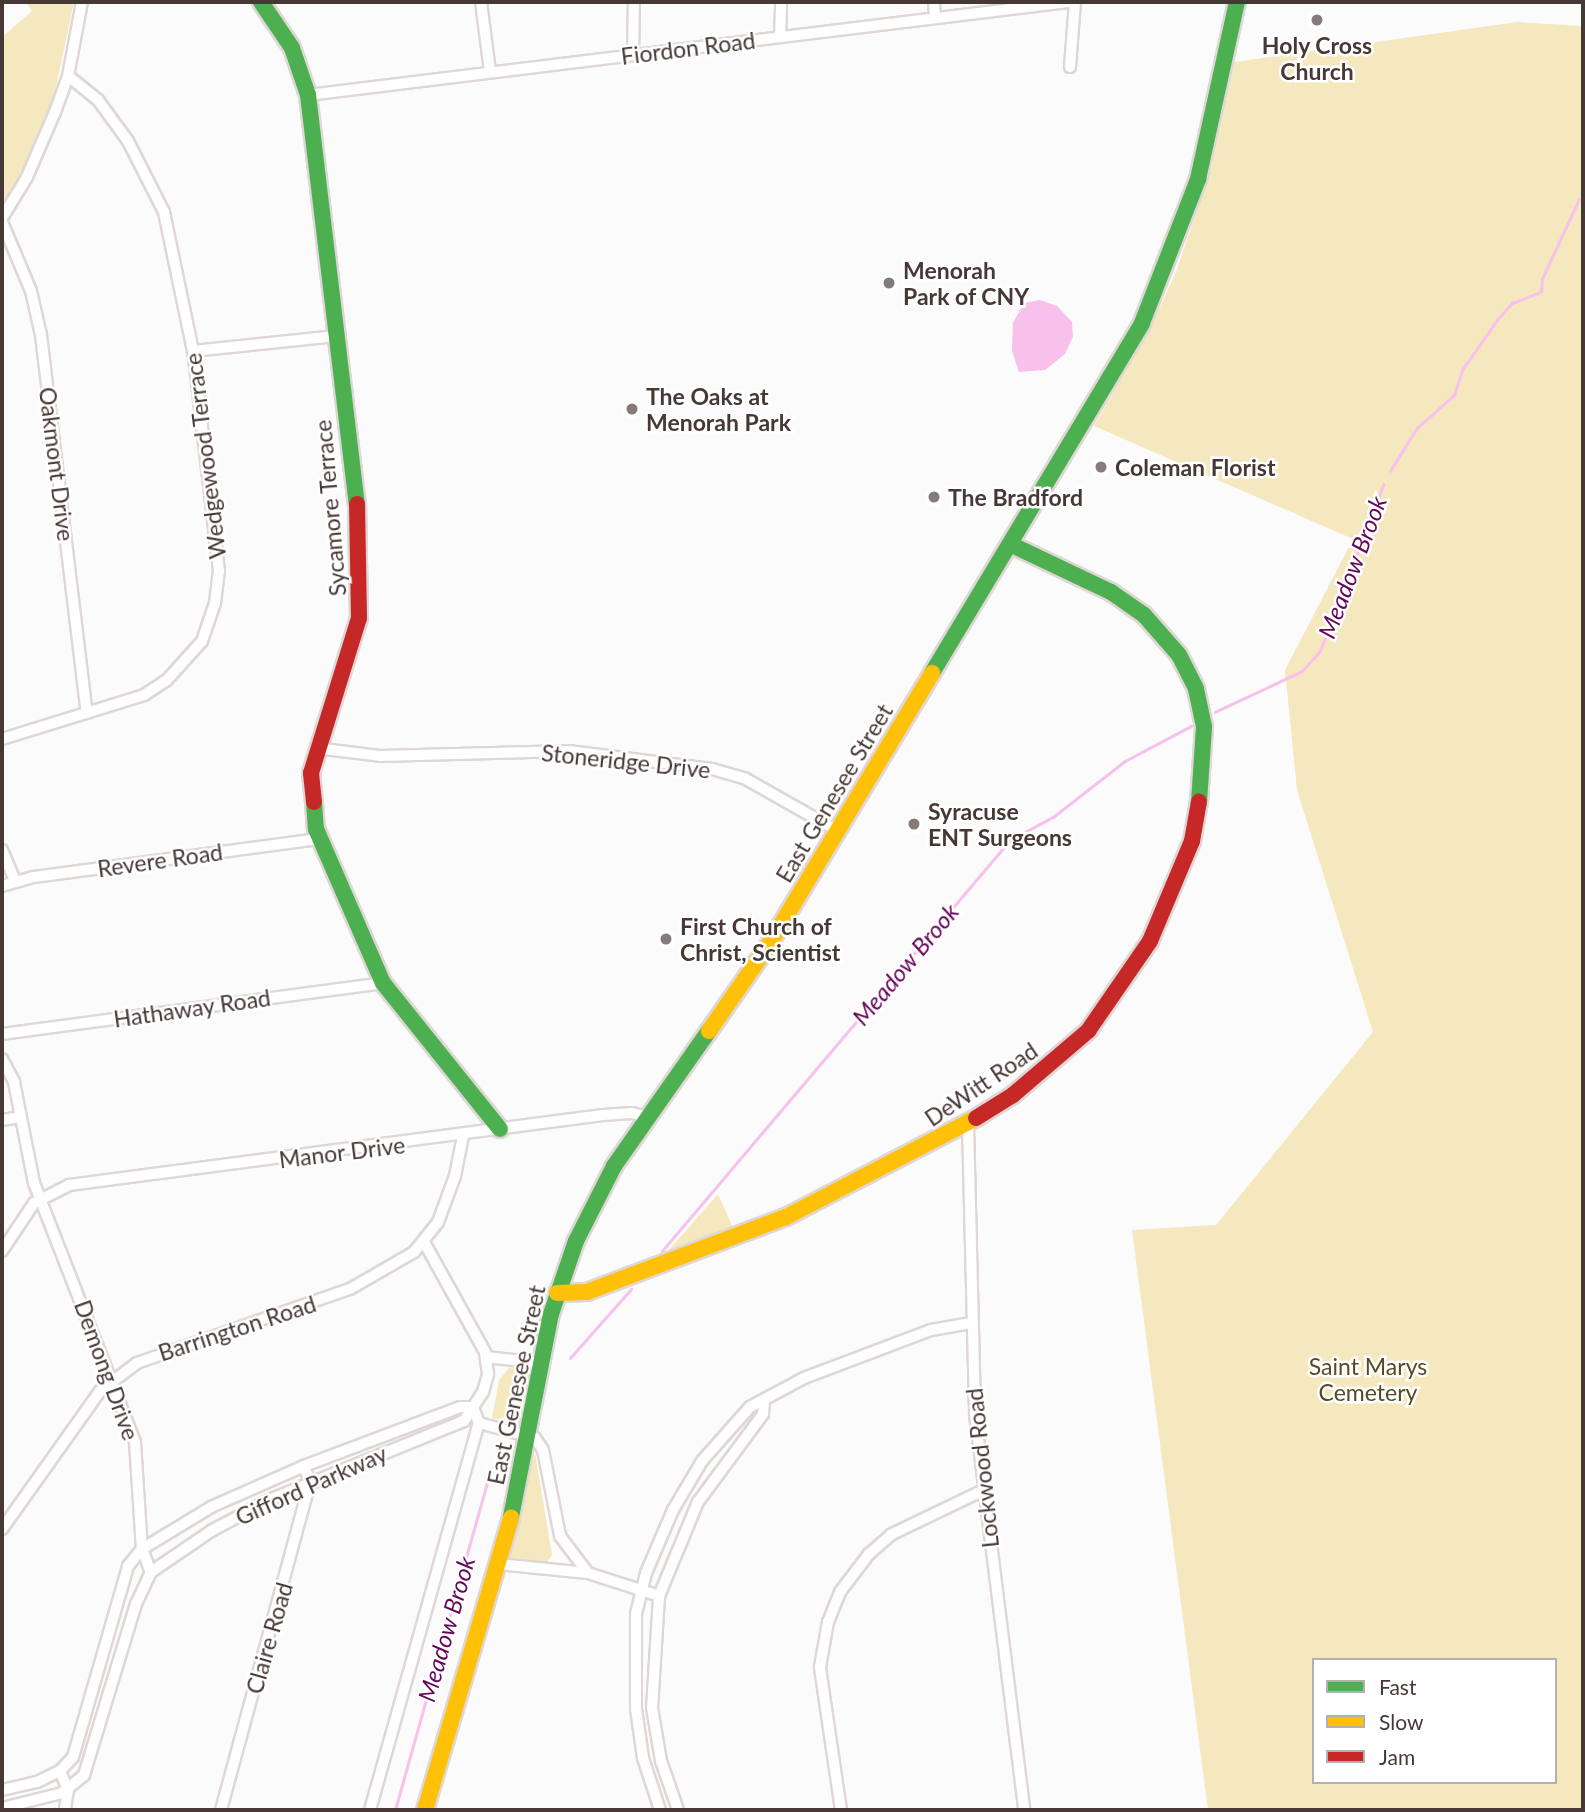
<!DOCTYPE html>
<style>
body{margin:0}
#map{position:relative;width:1585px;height:1812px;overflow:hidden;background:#fbfbfb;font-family:Lato,sans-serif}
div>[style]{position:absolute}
.green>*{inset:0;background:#f5e8be}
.water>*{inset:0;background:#f7c1ec}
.stream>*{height:2.5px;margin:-1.25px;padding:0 1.25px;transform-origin:1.25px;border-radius:1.25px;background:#f7c1ec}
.roads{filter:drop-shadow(2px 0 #ded7d5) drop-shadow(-2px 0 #ded7d5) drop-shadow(0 2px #ded7d5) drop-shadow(0 -2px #ded7d5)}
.street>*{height:10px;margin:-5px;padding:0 5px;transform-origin:5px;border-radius:5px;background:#fefefe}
.fast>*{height:16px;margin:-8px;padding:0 8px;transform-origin:8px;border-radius:8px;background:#4caf50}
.slow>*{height:16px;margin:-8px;padding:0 8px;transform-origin:8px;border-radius:8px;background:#ffc107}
.jam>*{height:16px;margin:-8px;padding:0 8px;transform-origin:8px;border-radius:8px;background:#c62828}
.dots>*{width:19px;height:19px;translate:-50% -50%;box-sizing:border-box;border:4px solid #fff;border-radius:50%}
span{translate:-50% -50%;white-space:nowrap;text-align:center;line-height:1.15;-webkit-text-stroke:5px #fff;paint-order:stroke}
.poi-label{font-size:23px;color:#463835;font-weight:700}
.left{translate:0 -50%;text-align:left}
.street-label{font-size:23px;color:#463835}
.park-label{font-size:23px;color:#564a22}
.water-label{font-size:24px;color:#640659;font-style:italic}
.frame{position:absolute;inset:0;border:4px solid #463835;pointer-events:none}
.legend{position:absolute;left:1312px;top:1658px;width:245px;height:126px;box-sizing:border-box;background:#fff;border:2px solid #b5afae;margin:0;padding:9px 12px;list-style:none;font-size:21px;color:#463835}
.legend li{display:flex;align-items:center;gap:14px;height:35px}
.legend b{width:35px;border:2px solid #b5afae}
</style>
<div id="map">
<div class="green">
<div style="clip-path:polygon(26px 2px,74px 2px,53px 101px,25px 165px,2px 204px,2px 37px,32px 11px)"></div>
<div style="clip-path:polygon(evenodd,1517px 22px,1583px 26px,1583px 1810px,1208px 1810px,1132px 1230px,1216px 1225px,1373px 1032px,1297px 790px,1285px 670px,1353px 539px,1094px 426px,1151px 327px,1176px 272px,1211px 169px,1234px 62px,1517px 22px,1314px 1660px,1555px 1660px,1555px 1782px,1314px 1782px,1314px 1660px)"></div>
<div style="clip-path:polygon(718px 1194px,733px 1228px,668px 1251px)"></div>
<div style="clip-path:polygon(510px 1367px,525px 1369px,528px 1376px,521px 1424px,492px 1418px,499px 1380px)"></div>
<div style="clip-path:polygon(535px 1453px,552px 1555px,544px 1566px,511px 1562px,509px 1554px)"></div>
</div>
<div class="water">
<div style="clip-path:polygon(1040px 300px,1057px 306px,1072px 322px,1073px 337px,1065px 354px,1045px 370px,1019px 372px,1012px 351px,1013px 323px,1024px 303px)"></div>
</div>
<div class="stream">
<div style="left:1390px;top:471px;width:51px;rotate:-57.9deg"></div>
<div style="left:1417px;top:428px;width:50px;rotate:-41.7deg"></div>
<div style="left:1454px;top:395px;width:26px;rotate:-72deg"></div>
<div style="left:1462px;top:370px;width:61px;rotate:-55deg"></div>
<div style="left:1497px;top:320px;width:23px;rotate:-49deg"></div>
<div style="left:1512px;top:303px;width:31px;rotate:-21deg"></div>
<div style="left:1541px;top:292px;width:13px;rotate:-86deg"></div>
<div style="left:1542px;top:279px;width:88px;rotate:-65.2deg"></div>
<div style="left:1215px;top:712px;width:96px;rotate:-25.2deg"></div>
<div style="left:1302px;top:671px;width:27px;rotate:-48deg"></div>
<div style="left:1320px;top:651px;width:178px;rotate:-69.2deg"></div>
<div style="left:662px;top:1251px;width:539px;rotate:-49.74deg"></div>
<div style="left:1010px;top:840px;width:49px;rotate:-28.1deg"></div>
<div style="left:1053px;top:817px;width:91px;rotate:-37.9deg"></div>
<div style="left:1125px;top:761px;width:75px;rotate:-27.9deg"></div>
<div style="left:570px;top:1358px;width:92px;rotate:-48.5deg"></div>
<div style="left:395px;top:1810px;width:348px;rotate:-74.3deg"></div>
<div style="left:489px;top:1475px;width:29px;rotate:-55deg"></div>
</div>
<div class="roads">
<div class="street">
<div style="left:481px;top:2px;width:70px;rotate:82.6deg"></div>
<div style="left:934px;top:2px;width:16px;rotate:86deg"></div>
<div style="left:780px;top:36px;width:34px;rotate:-88deg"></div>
<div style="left:633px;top:54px;width:52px;rotate:-88.9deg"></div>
<div style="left:1070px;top:67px;width:65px;rotate:-85.6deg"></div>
<div style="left:308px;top:95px;width:766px;rotate:-6.98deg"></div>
<div style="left:2px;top:218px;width:48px;rotate:-58.6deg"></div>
<div style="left:27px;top:177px;width:71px;rotate:-66.7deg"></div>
<div style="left:55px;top:112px;width:38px;rotate:-70deg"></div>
<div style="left:68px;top:76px;width:75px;rotate:-79.3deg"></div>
<div style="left:2px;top:222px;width:75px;rotate:67.2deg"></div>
<div style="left:31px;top:291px;width:45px;rotate:77.2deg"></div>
<div style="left:41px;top:335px;width:381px;rotate:83.1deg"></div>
<div style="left:193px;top:351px;width:144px;rotate:-6deg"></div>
<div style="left:2px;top:739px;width:149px;rotate:-17.2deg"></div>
<div style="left:144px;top:695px;width:27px;rotate:-33deg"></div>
<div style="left:167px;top:680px;width:52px;rotate:-48.1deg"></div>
<div style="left:202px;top:641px;width:40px;rotate:-71.1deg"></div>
<div style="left:215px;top:603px;width:32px;rotate:-83deg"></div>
<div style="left:219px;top:571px;width:222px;rotate:-96.7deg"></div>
<div style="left:193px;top:351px;width:142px;rotate:-101.8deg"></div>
<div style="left:164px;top:212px;width:80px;rotate:-116.9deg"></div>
<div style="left:128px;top:141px;width:51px;rotate:-126.2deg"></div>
<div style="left:98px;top:100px;width:38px;rotate:-141deg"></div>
<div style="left:316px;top:748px;width:64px;rotate:7.1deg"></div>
<div style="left:380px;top:756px;width:189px;rotate:-1.5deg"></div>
<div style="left:569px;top:751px;width:144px;rotate:7.2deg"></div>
<div style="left:712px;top:769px;width:35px;rotate:16deg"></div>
<div style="left:746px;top:779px;width:106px;rotate:29.5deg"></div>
<div style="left:2px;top:850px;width:34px;rotate:67deg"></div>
<div style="left:2px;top:886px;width:33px;rotate:-16deg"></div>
<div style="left:34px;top:877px;width:289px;rotate:-7.6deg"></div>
<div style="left:2px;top:1034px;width:384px;rotate:-7.6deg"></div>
<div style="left:2px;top:1059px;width:26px;rotate:62deg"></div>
<div style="left:14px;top:1082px;width:103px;rotate:78.8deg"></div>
<div style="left:34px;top:1183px;width:278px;rotate:68.7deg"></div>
<div style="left:135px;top:1442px;width:107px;rotate:86.3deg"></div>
<div style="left:142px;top:1549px;width:25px;rotate:69deg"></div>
<div style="left:2px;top:1120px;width:18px;rotate:-9deg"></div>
<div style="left:968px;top:1124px;width:290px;rotate:88.6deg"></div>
<div style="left:975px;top:1414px;width:399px;rotate:82.9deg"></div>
<div style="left:2px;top:1251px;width:58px;rotate:-56.3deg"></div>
<div style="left:34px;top:1203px;width:39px;rotate:-27deg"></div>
<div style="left:69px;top:1185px;width:539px;rotate:-7.47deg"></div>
<div style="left:603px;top:1115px;width:29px;rotate:-4deg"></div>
<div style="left:632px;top:1113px;width:16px;rotate:15deg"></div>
<div style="left:486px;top:1357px;width:55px;rotate:6.2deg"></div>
<div style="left:479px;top:1423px;width:58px;rotate:15deg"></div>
<div style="left:535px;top:1438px;width:14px;rotate:56deg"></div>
<div style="left:543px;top:1450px;width:88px;rotate:78.8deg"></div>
<div style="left:560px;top:1536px;width:46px;rotate:52.9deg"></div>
<div style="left:2px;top:1529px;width:169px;rotate:-54.6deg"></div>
<div style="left:100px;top:1391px;width:46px;rotate:-37.1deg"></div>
<div style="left:137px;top:1363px;width:225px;rotate:-19.2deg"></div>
<div style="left:350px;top:1289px;width:74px;rotate:-30deg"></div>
<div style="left:414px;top:1252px;width:38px;rotate:-51deg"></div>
<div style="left:438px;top:1222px;width:49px;rotate:-69.7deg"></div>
<div style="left:455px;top:1176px;width:41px;rotate:-78.7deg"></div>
<div style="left:498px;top:1564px;width:90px;rotate:5.7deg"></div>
<div style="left:588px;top:1573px;width:75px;rotate:17.9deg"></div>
<div style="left:60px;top:1771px;width:21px;rotate:67deg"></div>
<div style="left:68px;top:1790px;width:20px;rotate:99deg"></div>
<div style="left:2px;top:1790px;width:36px;rotate:-13deg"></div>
<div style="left:37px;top:1782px;width:25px;rotate:-26deg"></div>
<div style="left:60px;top:1771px;width:19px;rotate:-47deg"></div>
<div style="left:73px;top:1757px;width:199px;rotate:-73.9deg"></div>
<div style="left:128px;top:1566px;width:22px;rotate:-51deg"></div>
<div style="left:142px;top:1549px;width:81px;rotate:-31.3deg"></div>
<div style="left:211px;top:1507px;width:102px;rotate:-23.8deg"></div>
<div style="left:304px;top:1466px;width:167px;rotate:-20.7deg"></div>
<div style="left:460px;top:1407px;width:13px"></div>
<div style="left:2px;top:1808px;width:62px;rotate:-14deg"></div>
<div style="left:62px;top:1793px;width:28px;rotate:-39deg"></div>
<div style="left:84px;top:1775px;width:179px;rotate:-73.1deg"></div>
<div style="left:136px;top:1604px;width:35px;rotate:-65deg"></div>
<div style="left:151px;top:1572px;width:73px;rotate:-34.3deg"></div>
<div style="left:211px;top:1531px;width:66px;rotate:-28.1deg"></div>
<div style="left:269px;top:1500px;width:210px;rotate:-22.1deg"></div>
<div style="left:464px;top:1421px;width:35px;rotate:-57deg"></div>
<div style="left:483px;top:1392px;width:19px;rotate:-74deg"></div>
<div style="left:488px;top:1374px;width:22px;rotate:-98deg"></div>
<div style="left:485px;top:1352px;width:126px;rotate:-119deg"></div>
<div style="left:221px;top:1810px;width:339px;rotate:-74.8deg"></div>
<div style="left:310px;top:1483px;width:18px;rotate:-109deg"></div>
<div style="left:370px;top:1810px;width:402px;rotate:-74.3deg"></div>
<div style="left:479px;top:1423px;width:17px;rotate:-111deg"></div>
<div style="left:660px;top:1810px;width:55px;rotate:-108.1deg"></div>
<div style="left:643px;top:1758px;width:49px;rotate:-98.1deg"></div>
<div style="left:636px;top:1709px;width:95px;rotate:-90deg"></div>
<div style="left:636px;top:1614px;width:42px;rotate:-76.3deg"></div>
<div style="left:646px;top:1573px;width:69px;rotate:-66.8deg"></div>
<div style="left:673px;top:1510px;width:57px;rotate:-59.4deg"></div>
<div style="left:702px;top:1461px;width:72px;rotate:-48.4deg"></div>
<div style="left:750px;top:1407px;width:61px;rotate:-28.2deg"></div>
<div style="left:804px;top:1378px;width:136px;rotate:-20.7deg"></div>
<div style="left:931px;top:1330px;width:39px;rotate:-10deg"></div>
<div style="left:678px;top:1810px;width:52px;rotate:-109.1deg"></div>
<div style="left:661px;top:1761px;width:54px;rotate:-99.6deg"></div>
<div style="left:652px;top:1708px;width:112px;rotate:-86.4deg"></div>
<div style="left:659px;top:1596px;width:102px;rotate:-67.5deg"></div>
<div style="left:698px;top:1502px;width:109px;rotate:-53.5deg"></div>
<div style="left:763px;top:1414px;width:12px;rotate:-85deg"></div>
<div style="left:841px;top:1810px;width:145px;rotate:-98.4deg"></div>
<div style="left:820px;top:1667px;width:46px;rotate:-79.9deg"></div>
<div style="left:828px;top:1622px;width:32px;rotate:-68deg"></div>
<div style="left:840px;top:1592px;width:48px;rotate:-52.7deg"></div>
<div style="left:869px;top:1554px;width:30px;rotate:-41deg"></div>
<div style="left:892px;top:1534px;width:102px;rotate:-25.6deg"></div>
</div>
<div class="fast">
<div style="left:261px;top:2px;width:55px;rotate:56deg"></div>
<div style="left:292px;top:48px;width:50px;rotate:71.2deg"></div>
<div style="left:308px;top:95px;width:412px;rotate:83.2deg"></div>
<div style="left:1012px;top:545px;width:110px;rotate:25.4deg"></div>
<div style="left:1111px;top:592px;width:40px;rotate:34.9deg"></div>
<div style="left:1144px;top:615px;width:53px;rotate:48.8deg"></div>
<div style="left:1179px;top:655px;width:38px;rotate:63deg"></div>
<div style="left:1196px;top:689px;width:39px;rotate:78deg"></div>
<div style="left:1204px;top:727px;width:75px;rotate:93.8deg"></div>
<div style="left:932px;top:673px;width:408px;rotate:-59deg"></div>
<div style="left:1142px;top:323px;width:155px;rotate:-68.7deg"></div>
<div style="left:1198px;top:179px;width:181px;rotate:-77.6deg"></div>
<div style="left:314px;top:802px;width:27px;rotate:86deg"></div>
<div style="left:316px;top:829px;width:168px;rotate:66.5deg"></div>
<div style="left:383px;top:983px;width:187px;rotate:51.3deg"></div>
<div style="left:511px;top:1517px;width:207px;rotate:-78.9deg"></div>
<div style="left:551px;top:1314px;width:77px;rotate:-71.1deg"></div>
<div style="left:576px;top:1241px;width:84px;rotate:-63.1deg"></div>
<div style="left:614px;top:1166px;width:165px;rotate:-54.9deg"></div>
</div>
<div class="slow">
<div style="left:709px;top:1031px;width:107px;rotate:-55.3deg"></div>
<div style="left:770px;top:943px;width:315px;rotate:-59deg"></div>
<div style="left:557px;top:1293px;width:30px;rotate:-2deg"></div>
<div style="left:587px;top:1292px;width:213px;rotate:-20.7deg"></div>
<div style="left:786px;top:1217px;width:214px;rotate:-27.5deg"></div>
<div style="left:425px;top:1810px;width:305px;rotate:-73.6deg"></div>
</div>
<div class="jam">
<div style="left:314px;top:802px;width:29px;rotate:-96deg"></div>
<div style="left:311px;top:773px;width:162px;rotate:-72.8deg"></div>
<div style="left:359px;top:618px;width:114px;rotate:-91deg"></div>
<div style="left:976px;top:1118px;width:44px;rotate:-31.9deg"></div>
<div style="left:1013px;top:1095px;width:99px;rotate:-40.5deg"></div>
<div style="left:1088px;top:1031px;width:109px;rotate:-55.4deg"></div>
<div style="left:1150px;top:941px;width:108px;rotate:-67.2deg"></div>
<div style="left:1192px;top:841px;width:40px;rotate:-80deg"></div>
</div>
</div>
<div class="dots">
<div style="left:1317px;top:20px;background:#857c7a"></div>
<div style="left:889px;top:283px;background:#857c7a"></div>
<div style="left:632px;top:409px;background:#857c7a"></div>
<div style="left:1101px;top:467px;background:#857c7a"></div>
<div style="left:934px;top:497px;background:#857c7a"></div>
<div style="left:914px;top:824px;background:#857c7a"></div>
<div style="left:666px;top:939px;background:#857c7a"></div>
</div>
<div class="poi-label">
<span style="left:1317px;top:58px">Holy Cross<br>Church</span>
<span class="left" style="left:903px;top:283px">Menorah<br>Park of CNY</span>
<span class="left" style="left:646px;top:409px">The Oaks at<br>Menorah Park</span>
<span class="left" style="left:1115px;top:467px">Coleman Florist</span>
<span class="left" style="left:948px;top:497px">The Bradford</span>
<span class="left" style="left:928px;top:824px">Syracuse<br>ENT Surgeons</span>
<span class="left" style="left:680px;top:939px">First Church of<br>Christ, Scientist</span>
</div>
<div class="street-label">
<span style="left:688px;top:48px;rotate:-7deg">Fiordon Road</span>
<span style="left:205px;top:456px;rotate:-97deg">Wedgewood Terrace</span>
<span style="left:57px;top:464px;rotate:83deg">Oakmont Drive</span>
<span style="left:330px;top:508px;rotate:-95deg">Sycamore Terrace</span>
<span style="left:626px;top:761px;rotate:6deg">Stoneridge Drive</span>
<span style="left:834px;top:793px;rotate:-59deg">East Genesee Street</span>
<span style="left:160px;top:860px;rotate:-8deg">Revere Road</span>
<span style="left:192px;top:1008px;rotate:-8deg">Hathaway Road</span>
<span style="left:981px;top:1084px;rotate:-34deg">DeWitt Road</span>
<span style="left:342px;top:1152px;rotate:-7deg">Manor Drive</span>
<span style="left:237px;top:1328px;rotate:-18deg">Barrington Road</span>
<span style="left:107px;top:1370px;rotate:70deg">Demong Drive</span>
<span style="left:516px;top:1385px;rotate:-78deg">East Genesee Street</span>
<span style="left:982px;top:1468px;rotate:-96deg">Lockwood Road</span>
<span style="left:311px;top:1485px;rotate:-24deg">Gifford Parkway</span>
<span style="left:269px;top:1638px;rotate:-74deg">Claire Road</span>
</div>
<div class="park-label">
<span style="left:1368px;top:1379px">Saint Marys<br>Cemetery</span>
</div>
<div class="water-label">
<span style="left:1352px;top:567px;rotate:-69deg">Meadow Brook</span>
<span style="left:905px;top:964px;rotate:-50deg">Meadow Brook</span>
<span style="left:446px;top:1629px;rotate:-74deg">Meadow Brook</span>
</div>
<div class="frame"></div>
<ul class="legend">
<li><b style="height:9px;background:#4caf50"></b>Fast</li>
<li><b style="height:9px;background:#ffc107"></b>Slow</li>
<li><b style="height:9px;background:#c62828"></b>Jam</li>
</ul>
</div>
